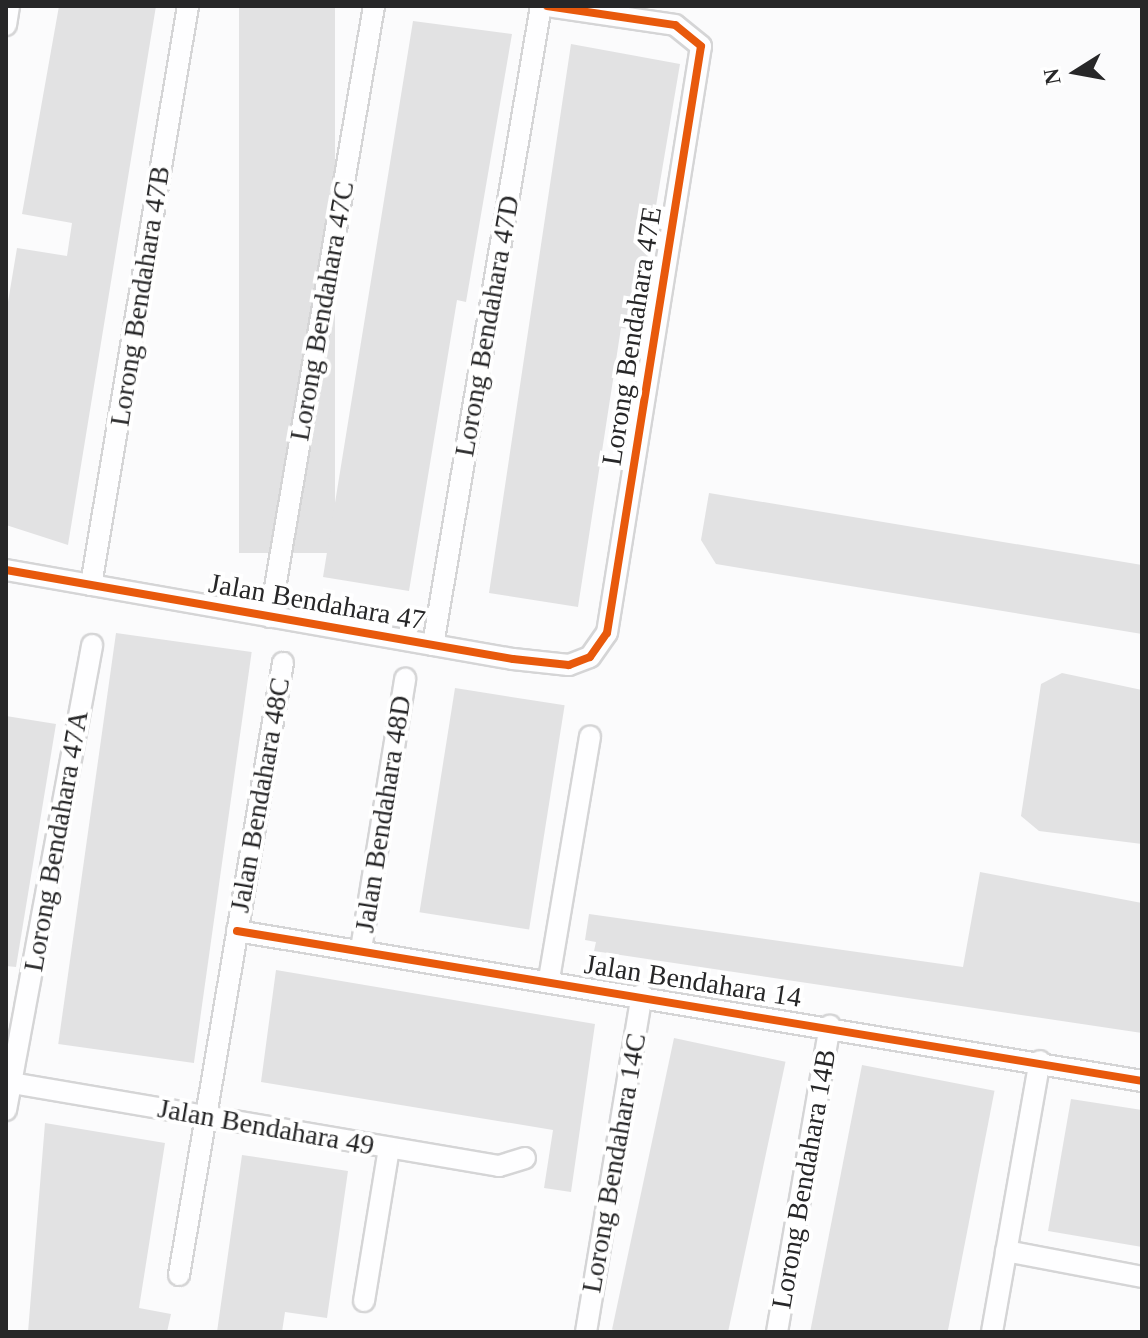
<!DOCTYPE html>
<style>
body{margin:0}
#map{position:relative;width:1148px;height:1338px;overflow:hidden;background:#fbfbfc;font-family:Georgia,serif}
div>[style]{position:absolute}
.building>*{inset:0;background:#e2e2e3;transform-origin:0 0}
.roads{filter:drop-shadow(2px 0 #d5d5d6) drop-shadow(-2px 0 #d5d5d6) drop-shadow(0 2px #d5d5d6) drop-shadow(0 -2px #d5d5d6)}
.street>*{height:20px;margin:-10px;padding:0 10px;transform-origin:10px;border-radius:10px;background:#fefeff}
.cycleway>*{height:8px;margin:-4px;padding:0 4px;transform-origin:4px;border-radius:4px;background:#e8590c}
span{translate:-50% -50%;white-space:nowrap;text-align:center;line-height:1.15;-webkit-text-stroke:8px #fff;paint-order:stroke}
.street-label{font-size:28px;color:#272728}
.frame{position:absolute;inset:0;border:8px solid #272728;pointer-events:none}
.north{position:absolute;left:1036px;top:32px;width:80px;height:80px;-webkit-text-stroke:6px #fff;paint-order:stroke;rotate:259deg;font-size:22px;font-weight:700;line-height:32px;text-align:center;color:#272728}
.north::after{content:'';display:block;margin:auto;width:28px;height:36px;background:#272728;clip-path:polygon(50% 0,100% 100%,50% 72%,0 100%)}
</style>
<div id="map">
<div class="building">
<div style="clip-path:polygon(59px 6px,156px 6px,68px 545px,6px 525px,6px 314px,17px 248px,67px 256px,72px 223px,22px 214px)"></div>
<div style="left:239px;top:6px;width:96px;height:547px"></div>
<div style="clip-path:polygon(413px 21px,512px 34px,466px 302px,457px 300px,409px 591px,323px 577px)"></div>
<div style="clip-path:polygon(571px 44px,680px 64px,635px 330px,621px 328px,578px 607px,489px 593px)"></div>
<div style="clip-path:polygon(709px 493px,1142px 565px,1142px 634px,716px 564px,701px 540px)"></div>
<div style="left:116px;top:633px;width:137px;height:415px;rotate:8deg"></div>
<div style="clip-path:polygon(1062px 673px,1142px 690px,1142px 844px,1039px 831px,1021px 816px,1041px 684px)"></div>
<div style="left:455px;top:688px;width:111px;height:227px;rotate:9deg"></div>
<div style="clip-path:polygon(6px 716px,56px 724px,16px 967px,6px 966px)"></div>
<div style="clip-path:polygon(980px 872px,1142px 903px,1142px 1033px,594px 951px,596px 942px,585px 940px,589px 914px,963px 967px)"></div>
<div style="clip-path:polygon(276px 970px,595px 1024px,571px 1192px,544px 1188px,553px 1130px,261px 1082px)"></div>
<div style="left:674px;top:1038px;width:114px;height:298px;rotate:12deg"></div>
<div style="left:862px;top:1065px;width:135px;height:271px;rotate:11deg"></div>
<div style="clip-path:polygon(1071px 1099px,1142px 1110px,1142px 1247px,1048px 1231px)"></div>
<div style="clip-path:polygon(45px 1123px,165px 1143px,139px 1308px,171px 1314px,167px 1332px,28px 1332px)"></div>
<div style="clip-path:polygon(242px 1155px,348px 1171px,327px 1318px,285px 1312px,282px 1332px,217px 1332px)"></div>
</div>
<div class="roads">
<div class="street">
<div style="left:6px;top:25px;width:19px;rotate:-81deg"></div>
<div style="left:6px;top:570px;width:515px;rotate:9.96deg"></div>
<div style="left:513px;top:659px;width:56px;rotate:6.1deg"></div>
<div style="left:569px;top:665px;width:22px;rotate:-21deg"></div>
<div style="left:590px;top:657px;width:29px;rotate:-55deg"></div>
<div style="left:607px;top:633px;width:594px;rotate:-80.9deg"></div>
<div style="left:701px;top:46px;width:33px;rotate:-141deg"></div>
<div style="left:675px;top:25px;width:129px;rotate:-171.6deg"></div>
<div style="left:91px;top:585px;width:587px;rotate:-80.49deg"></div>
<div style="left:270px;top:617px;width:620px;rotate:-80.34deg"></div>
<div style="left:433px;top:645px;width:648px;rotate:-80.41deg"></div>
<div style="left:237px;top:931px;width:917px;rotate:9.41deg"></div>
<div style="left:361px;top:949px;width:274px;rotate:-80.7deg"></div>
<div style="left:549px;top:979px;width:246px;rotate:-80.4deg"></div>
<div style="left:6px;top:1082px;width:500px;rotate:9.67deg"></div>
<div style="left:499px;top:1166px;width:27px;rotate:-17deg"></div>
<div style="left:6px;top:1110px;width:473px;rotate:-79.5deg"></div>
<div style="left:1006px;top:1251px;width:138px;rotate:10.8deg"></div>
<div style="left:179px;top:1275px;width:621px;rotate:-80.36deg"></div>
<div style="left:364px;top:1301px;width:155px;rotate:-80.7deg"></div>
<div style="left:586px;top:1332px;width:342px;rotate:-80.6deg"></div>
<div style="left:777px;top:1332px;width:311px;rotate:-80.2deg"></div>
<div style="left:992px;top:1332px;width:275px;rotate:-80deg"></div>
</div>
</div>
<div class="cycleway">
<div style="left:6px;top:570px;width:515px;rotate:9.96deg"></div>
<div style="left:513px;top:659px;width:56px;rotate:6.1deg"></div>
<div style="left:569px;top:665px;width:22px;rotate:-21deg"></div>
<div style="left:590px;top:657px;width:29px;rotate:-55deg"></div>
<div style="left:607px;top:633px;width:594px;rotate:-80.9deg"></div>
<div style="left:701px;top:46px;width:33px;rotate:-141deg"></div>
<div style="left:675px;top:25px;width:129px;rotate:-171.6deg"></div>
<div style="left:237px;top:931px;width:917px;rotate:9.41deg"></div>
</div>
<div class="street-label">
<span style="left:140px;top:296px;rotate:-81deg">Lorong Bendahara 47B</span>
<span style="left:322px;top:311px;rotate:-80deg">Lorong Bendahara 47C</span>
<span style="left:487px;top:326px;rotate:-80deg">Lorong Bendahara 47D</span>
<span style="left:632px;top:336px;rotate:-81deg">Lorong Bendahara 47E</span>
<span style="left:317px;top:602px;rotate:10deg">Jalan Bendahara 47</span>
<span style="left:260px;top:795px;rotate:-80deg">Jalan Bendahara 48C</span>
<span style="left:383px;top:814px;rotate:-81deg">Jalan Bendahara 48D</span>
<span style="left:56px;top:841px;rotate:-80deg">Lorong Bendahara 47A</span>
<span style="left:693px;top:981px;rotate:9deg">Jalan Bendahara 14</span>
<span style="left:266px;top:1127px;rotate:10deg">Jalan Bendahara 49</span>
<span style="left:614px;top:1163px;rotate:-80deg">Lorong Bendahara 14C</span>
<span style="left:804px;top:1179px;rotate:-80deg">Lorong Bendahara 14B</span>
</div>
<div class="frame"></div>
<div class="north">N</div>
</div>
